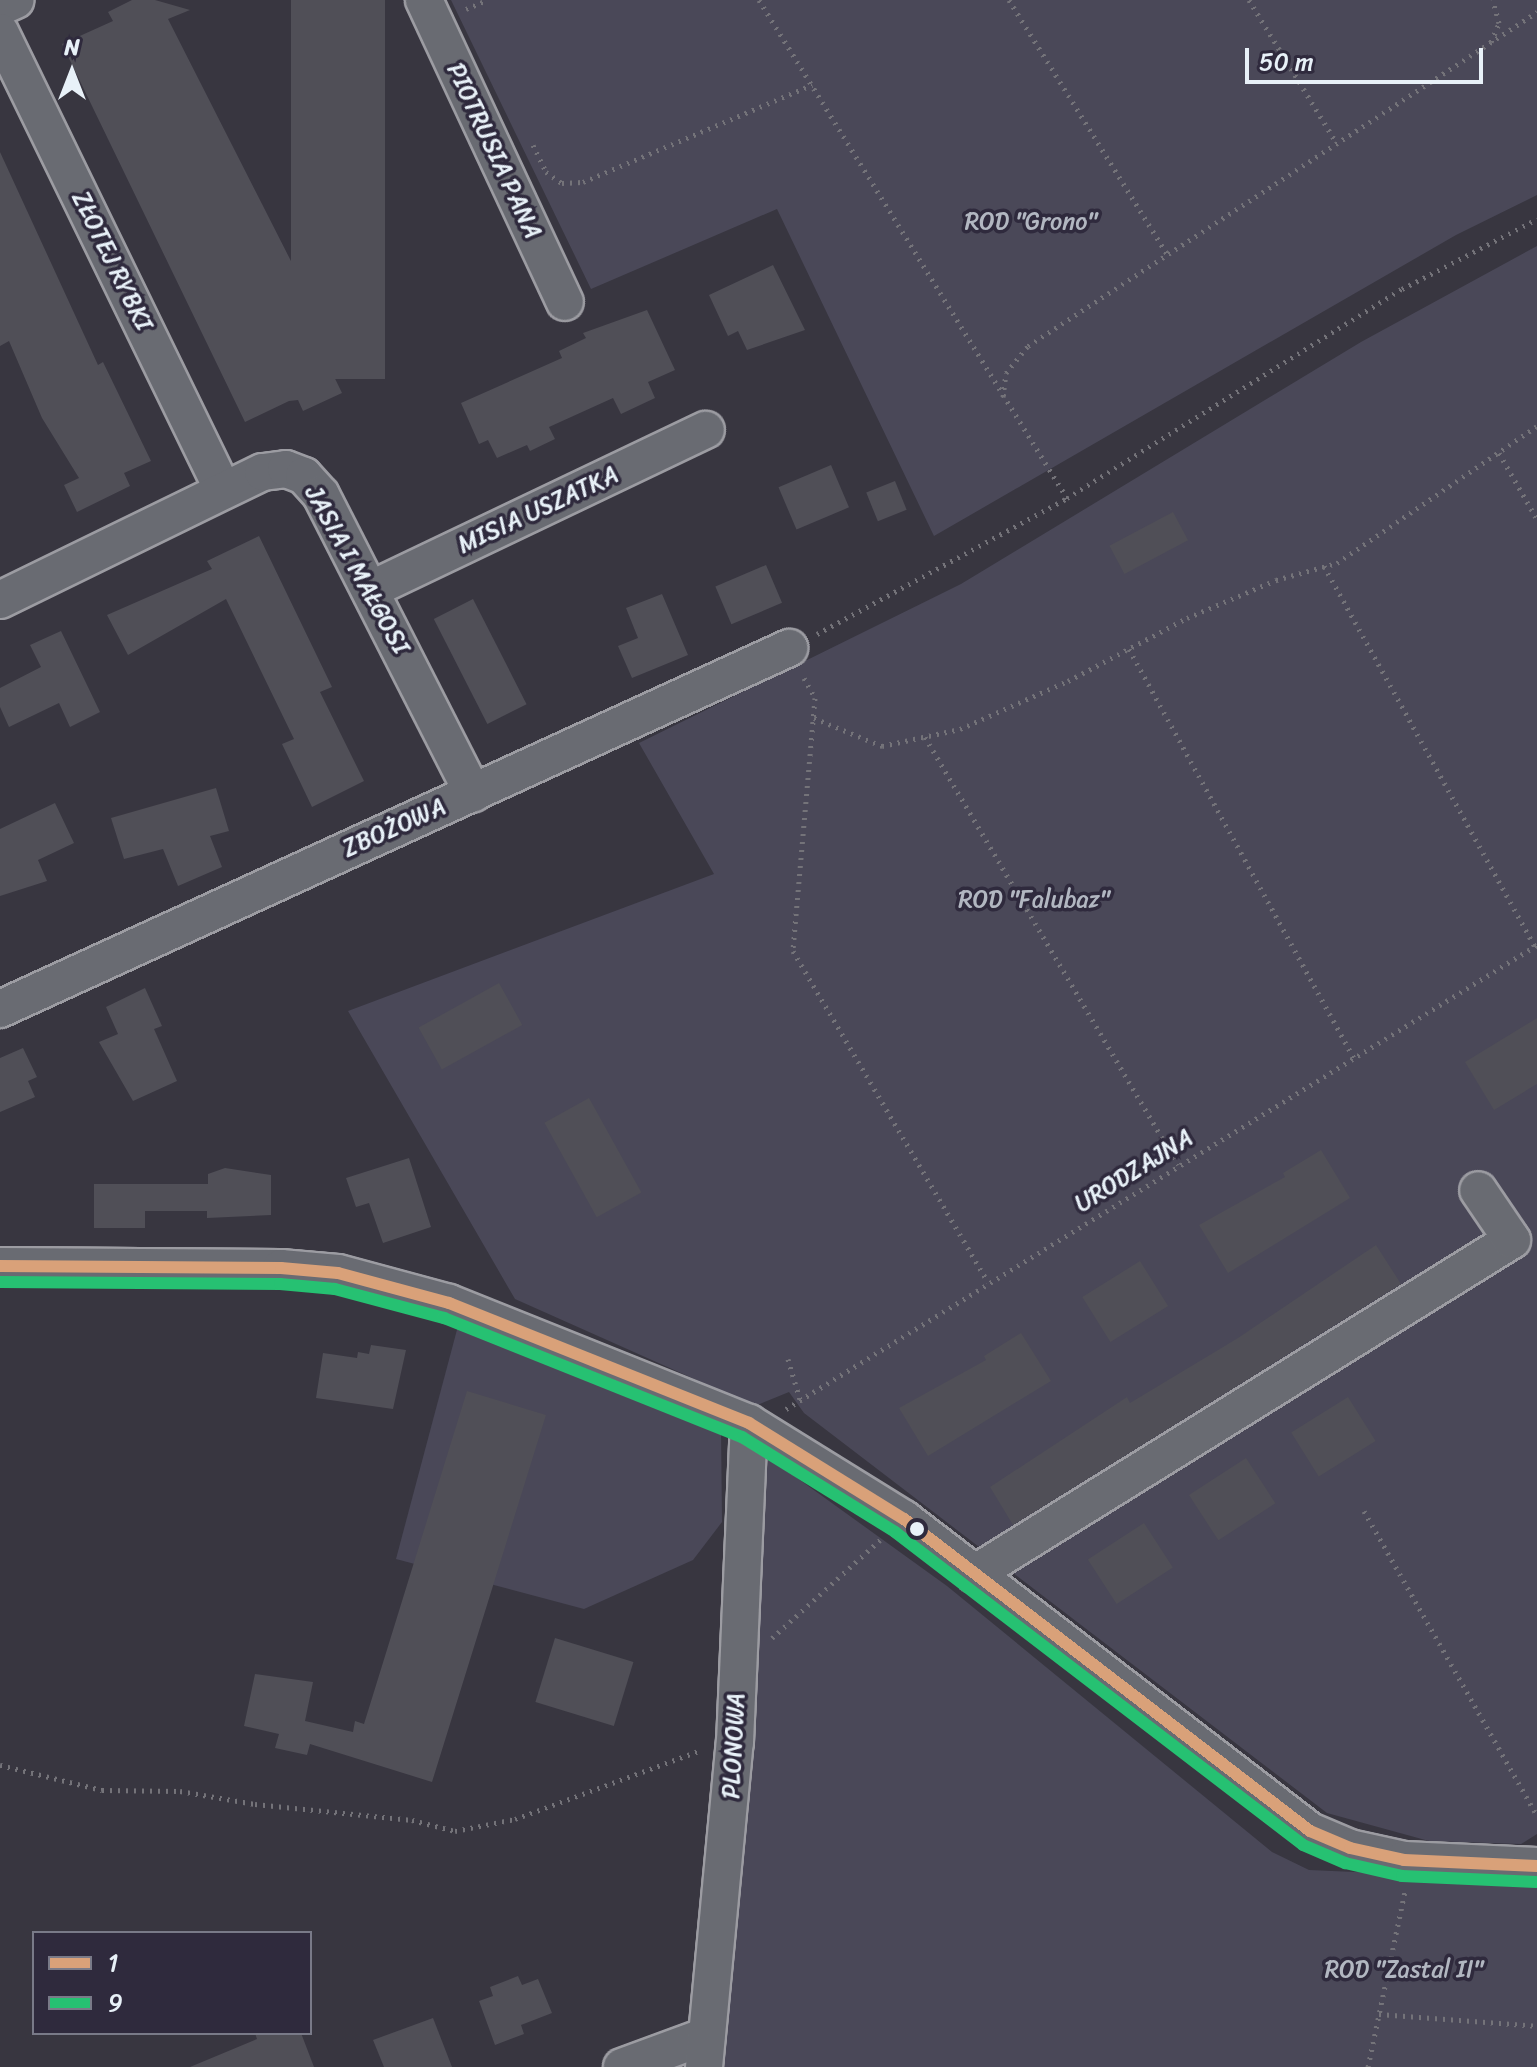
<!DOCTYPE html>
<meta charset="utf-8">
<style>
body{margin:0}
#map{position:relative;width:1537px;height:2067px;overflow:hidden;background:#383640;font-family:Sriracha,sans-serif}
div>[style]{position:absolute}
.green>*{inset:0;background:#4a4858}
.building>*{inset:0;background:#504f57;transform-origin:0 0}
.path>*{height:5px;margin-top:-2.5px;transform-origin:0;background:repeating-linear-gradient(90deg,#747379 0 2px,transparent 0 8px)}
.roads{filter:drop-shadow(2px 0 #9c9ca2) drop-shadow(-2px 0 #9c9ca2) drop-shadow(0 2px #9c9ca2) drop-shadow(0 -2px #9c9ca2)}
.minor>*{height:36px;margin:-18px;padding:0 18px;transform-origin:18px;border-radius:18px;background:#696b72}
.bus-1>*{height:12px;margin:-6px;padding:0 6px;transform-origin:6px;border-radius:6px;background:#d9a179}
.bus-2>*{height:12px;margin:-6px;padding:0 6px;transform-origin:6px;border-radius:6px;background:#26c172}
.dots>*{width:22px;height:22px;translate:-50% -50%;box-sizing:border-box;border:4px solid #2f2a3d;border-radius:50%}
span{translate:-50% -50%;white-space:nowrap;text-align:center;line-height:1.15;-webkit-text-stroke:7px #2f2a3d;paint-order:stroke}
.street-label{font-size:24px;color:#e8f1f8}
.park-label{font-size:24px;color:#b2b7c1}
.legend{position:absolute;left:32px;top:1931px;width:280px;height:104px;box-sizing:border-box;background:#2f2a3d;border:2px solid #797a88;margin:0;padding:10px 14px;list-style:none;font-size:24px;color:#e8f1f8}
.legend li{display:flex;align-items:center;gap:16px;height:40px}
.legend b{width:40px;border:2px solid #797a88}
.north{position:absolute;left:32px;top:32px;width:80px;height:80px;-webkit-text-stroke:6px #2f2a3d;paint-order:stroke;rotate:0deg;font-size:22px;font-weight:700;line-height:32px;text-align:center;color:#e8f1f8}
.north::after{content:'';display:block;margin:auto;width:28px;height:36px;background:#e8f1f8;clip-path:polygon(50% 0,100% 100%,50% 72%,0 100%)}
.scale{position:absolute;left:1245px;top:48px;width:238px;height:36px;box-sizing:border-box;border:4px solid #e8f1f8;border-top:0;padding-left:10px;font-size:24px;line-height:28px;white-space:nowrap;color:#e8f1f8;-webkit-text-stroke:6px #2f2a3d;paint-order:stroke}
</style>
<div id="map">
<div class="green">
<div style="clip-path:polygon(451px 0,1537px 0,1537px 195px,1456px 235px,934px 536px,777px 209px,591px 289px)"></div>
<div style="clip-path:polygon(1537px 246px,1537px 1834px,1521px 1844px,1429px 1841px,1327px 1813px,804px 1413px,789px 1392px,755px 1406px,515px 1299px,348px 1011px,714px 874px,639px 743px,961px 584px,1361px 342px)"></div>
<div style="clip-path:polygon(458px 1326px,721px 1430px,722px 1522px,693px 1560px,584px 1609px,396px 1559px)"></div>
<div style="clip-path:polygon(768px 1457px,947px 1586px,1272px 1852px,1309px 1870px,1537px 1880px,1537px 2067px,719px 2067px,755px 1740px,755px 1566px)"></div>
</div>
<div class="building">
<div style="clip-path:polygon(132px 0,155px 0,190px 10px,168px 19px,324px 326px,320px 328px,333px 354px,325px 358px,342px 393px,303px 411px,298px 400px,289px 401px,245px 422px,62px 44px,113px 21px,108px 12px)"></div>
<div style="left:291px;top:0;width:94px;height:379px"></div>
<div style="clip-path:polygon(0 152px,98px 365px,103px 362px,151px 461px,124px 473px,130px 486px,77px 512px,64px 485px,79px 478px,42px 418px,9px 341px,0 346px)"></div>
<div style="clip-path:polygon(773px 265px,805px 330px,747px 350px,738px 331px,728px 336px,709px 295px)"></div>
<div style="clip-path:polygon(647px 310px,675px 370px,648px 382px,655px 398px,621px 414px,613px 398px,549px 427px,555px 439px,530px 451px,527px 445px,497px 458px,488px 440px,479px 444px,461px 403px,562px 358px,559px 351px,586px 338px,583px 333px)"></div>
<div style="left:831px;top:465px;width:46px;height:57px;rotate:67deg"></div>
<div style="left:895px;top:481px;width:31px;height:31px;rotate:68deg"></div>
<div style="left:1173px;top:512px;width:32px;height:72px;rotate:62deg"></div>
<div style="clip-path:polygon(259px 536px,332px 687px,320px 692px,364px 781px,312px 807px,282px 744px,294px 739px,226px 599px,128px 655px,107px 615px,212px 569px,207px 561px)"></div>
<div style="left:766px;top:565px;width:41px;height:55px;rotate:67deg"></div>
<div style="clip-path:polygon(662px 594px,688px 655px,632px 678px,618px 646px,638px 638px,626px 608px)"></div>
<div style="left:473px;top:599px;width:118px;height:44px;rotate:63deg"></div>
<div style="clip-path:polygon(61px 631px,100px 712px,70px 727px,59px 703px,9px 727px,0 707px,0 688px,41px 667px,30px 645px)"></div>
<div style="clip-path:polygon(216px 788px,229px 831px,210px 836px,222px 867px,178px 886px,163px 849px,124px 859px,111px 818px)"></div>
<div style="clip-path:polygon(55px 803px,74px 843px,38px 860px,47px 881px,0 896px,0 829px)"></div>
<div style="left:499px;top:983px;width:48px;height:92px;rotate:61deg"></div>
<div style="clip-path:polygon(145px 988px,162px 1026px,154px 1029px,177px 1081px,133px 1101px,99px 1042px,118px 1034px,106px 1007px)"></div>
<div style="clip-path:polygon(1537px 1018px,1537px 1084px,1494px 1110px,1465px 1062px)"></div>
<div style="clip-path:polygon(23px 1048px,37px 1077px,28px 1081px,35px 1097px,0 1112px,0 1058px)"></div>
<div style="left:589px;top:1098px;width:108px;height:51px;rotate:61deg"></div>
<div style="clip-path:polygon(1321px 1150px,1350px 1198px,1228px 1273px,1199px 1225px,1285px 1177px,1283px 1173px)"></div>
<div style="clip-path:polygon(409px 1158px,431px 1227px,383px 1243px,369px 1203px,356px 1207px,346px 1178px)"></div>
<div style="clip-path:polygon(225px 1168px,271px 1175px,271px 1215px,207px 1218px,207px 1211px,145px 1211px,145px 1228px,94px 1228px,94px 1184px,208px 1184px,208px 1174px)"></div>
<div style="clip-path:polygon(1376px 1245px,1401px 1284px,1013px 1525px,990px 1487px,1127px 1397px,1130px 1403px,1238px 1338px)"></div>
<div style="left:1140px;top:1261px;width:53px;height:68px;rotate:58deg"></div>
<div style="clip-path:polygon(1021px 1333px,1051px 1381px,928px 1456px,899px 1408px,986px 1360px,984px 1356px)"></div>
<div style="clip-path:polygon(371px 1345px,406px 1350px,393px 1409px,316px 1398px,323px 1353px,357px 1358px,358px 1352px,369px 1354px)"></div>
<div style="clip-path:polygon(467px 1391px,546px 1415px,432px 1782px,310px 1744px,307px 1755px,275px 1748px,279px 1734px,244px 1726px,255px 1674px,313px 1682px,305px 1721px,353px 1732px,355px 1721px,364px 1724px)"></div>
<div style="left:1348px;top:1397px;width:52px;height:67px;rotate:58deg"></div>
<div style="left:1246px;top:1458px;width:54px;height:68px;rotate:57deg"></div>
<div style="left:1144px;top:1523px;width:53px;height:67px;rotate:57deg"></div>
<div style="left:555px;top:1638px;width:82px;height:67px;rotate:17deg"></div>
<div style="clip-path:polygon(518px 1976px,522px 1985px,538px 1979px,552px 2013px,521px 2025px,524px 2034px,495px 2045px,479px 2001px,493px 1996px,490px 1987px)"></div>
<div style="clip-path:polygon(433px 2018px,452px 2067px,384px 2067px,373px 2040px)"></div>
<div style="clip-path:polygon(255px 2033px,301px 2033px,314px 2067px,190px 2067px,257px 2039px)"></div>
</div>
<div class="path">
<div style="left:759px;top:0;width:586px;rotate:58.26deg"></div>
<div style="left:1009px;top:0;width:299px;rotate:58.1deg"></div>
<div style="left:1249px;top:0;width:167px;rotate:58.5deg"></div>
<div style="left:466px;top:9px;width:23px;rotate:-23deg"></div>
<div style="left:1491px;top:42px;width:21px;rotate:-67deg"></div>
<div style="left:1499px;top:23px;width:24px;rotate:-105deg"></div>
<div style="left:533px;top:145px;width:30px;rotate:64deg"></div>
<div style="left:546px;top:172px;width:19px;rotate:35deg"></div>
<div style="left:562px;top:183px;width:21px;rotate:-3deg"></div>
<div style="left:583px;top:182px;width:249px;rotate:-23deg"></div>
<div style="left:1003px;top:397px;width:24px;rotate:-83deg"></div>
<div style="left:1006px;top:373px;width:35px;rotate:-51deg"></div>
<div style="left:1028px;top:346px;width:609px;rotate:-33.27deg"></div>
<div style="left:1499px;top:453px;width:76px;rotate:60.1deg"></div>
<div style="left:1324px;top:566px;width:435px;rotate:61deg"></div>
<div style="left:817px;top:634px;width:285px;rotate:-28.5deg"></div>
<div style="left:1067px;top:498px;width:395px;rotate:-32deg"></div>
<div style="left:1402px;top:289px;width:152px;rotate:-27.4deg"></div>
<div style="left:1129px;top:649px;width:467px;rotate:61.2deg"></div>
<div style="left:804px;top:678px;width:23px;rotate:61deg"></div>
<div style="left:815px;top:698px;width:254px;rotate:95deg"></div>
<div style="left:793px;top:951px;width:384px;rotate:59.5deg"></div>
<div style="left:814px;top:718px;width:74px;rotate:22.4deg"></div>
<div style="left:882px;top:746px;width:80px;rotate:-12.3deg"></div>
<div style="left:960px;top:729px;width:118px;rotate:-24deg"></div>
<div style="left:1068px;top:681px;width:135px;rotate:-27.9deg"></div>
<div style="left:1187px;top:618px;width:97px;rotate:-23.1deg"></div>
<div style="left:1276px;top:580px;width:63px;rotate:-15.6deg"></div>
<div style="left:1337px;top:563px;width:242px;rotate:-34.4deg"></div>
<div style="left:925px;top:737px;width:497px;rotate:59.4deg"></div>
<div style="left:788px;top:1359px;width:46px;rotate:73.5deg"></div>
<div style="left:786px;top:1409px;width:883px;rotate:-31.71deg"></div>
<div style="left:1364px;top:1511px;width:351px;rotate:60.4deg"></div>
<div style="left:772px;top:1638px;width:146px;rotate:-42.2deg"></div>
<div style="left:0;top:1765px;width:105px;rotate:13.8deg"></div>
<div style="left:102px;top:1790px;width:78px;rotate:0.7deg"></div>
<div style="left:180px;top:1791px;width:76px;rotate:9.8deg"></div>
<div style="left:255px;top:1804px;width:158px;rotate:5.8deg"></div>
<div style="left:412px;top:1820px;width:44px;rotate:14.3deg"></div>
<div style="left:455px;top:1831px;width:61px;rotate:-11.3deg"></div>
<div style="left:515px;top:1819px;width:199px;rotate:-20.3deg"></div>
<div style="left:1379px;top:2014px;width:158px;rotate:4.3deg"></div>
<div style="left:1368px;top:2067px;width:179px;rotate:-78.1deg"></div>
</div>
<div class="roads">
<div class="minor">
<div style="left:424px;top:0;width:333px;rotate:65deg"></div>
<div style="left:0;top:7px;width:17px;rotate:-24deg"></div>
<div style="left:0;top:32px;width:509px;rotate:64.04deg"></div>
<div style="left:370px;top:590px;width:372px;rotate:-25.5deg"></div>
<div style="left:0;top:600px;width:292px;rotate:-26deg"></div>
<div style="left:263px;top:472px;width:23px;rotate:-7deg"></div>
<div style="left:286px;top:469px;width:19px;rotate:21deg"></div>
<div style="left:304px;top:476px;width:25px;rotate:48deg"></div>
<div style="left:321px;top:495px;width:335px;rotate:63deg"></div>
<div style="left:0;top:1009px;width:868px;rotate:-24.59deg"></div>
<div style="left:0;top:1266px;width:281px;rotate:0.4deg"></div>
<div style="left:281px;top:1268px;width:57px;rotate:5deg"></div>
<div style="left:338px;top:1273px;width:115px;rotate:15.1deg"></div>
<div style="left:449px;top:1303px;width:323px;rotate:21.8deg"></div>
<div style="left:749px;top:1423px;width:182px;rotate:31.8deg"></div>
<div style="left:904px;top:1519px;width:512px;rotate:37.54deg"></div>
<div style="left:1310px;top:1831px;width:43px;rotate:23deg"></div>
<div style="left:1350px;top:1848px;width:55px;rotate:12.5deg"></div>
<div style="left:1404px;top:1860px;width:133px;rotate:2.6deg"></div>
<div style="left:974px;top:1574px;width:633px;rotate:-31.83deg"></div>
<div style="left:1512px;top:1240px;width:60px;rotate:-124.2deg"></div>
<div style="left:622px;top:2067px;width:90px;rotate:-20.3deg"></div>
<div style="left:704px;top:2067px;width:326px;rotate:-84.6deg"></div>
<div style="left:735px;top:1742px;width:319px;rotate:-87.5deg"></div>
</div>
</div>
<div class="bus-1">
<div style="left:0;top:1266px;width:281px;rotate:0.4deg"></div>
<div style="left:281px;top:1268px;width:57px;rotate:5deg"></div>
<div style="left:338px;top:1273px;width:115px;rotate:15.1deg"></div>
<div style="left:449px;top:1303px;width:323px;rotate:21.8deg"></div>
<div style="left:749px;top:1423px;width:182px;rotate:31.8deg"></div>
<div style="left:904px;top:1519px;width:512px;rotate:37.54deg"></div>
<div style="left:1310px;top:1831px;width:43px;rotate:23deg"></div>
<div style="left:1350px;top:1848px;width:55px;rotate:12.5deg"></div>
<div style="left:1404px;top:1860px;width:133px;rotate:2.6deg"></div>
</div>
<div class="bus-2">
<div style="left:0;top:1282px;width:280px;rotate:0.4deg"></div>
<div style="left:280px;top:1284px;width:55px;rotate:5.2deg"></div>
<div style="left:335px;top:1289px;width:113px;rotate:14.9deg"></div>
<div style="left:444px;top:1318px;width:321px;rotate:21.8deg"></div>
<div style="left:742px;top:1437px;width:180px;rotate:31.8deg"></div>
<div style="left:895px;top:1532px;width:514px;rotate:37.49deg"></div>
<div style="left:1303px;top:1845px;width:46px;rotate:23.2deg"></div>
<div style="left:1345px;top:1863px;width:58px;rotate:12.8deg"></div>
<div style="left:1402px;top:1876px;width:134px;rotate:2.6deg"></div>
</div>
<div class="dots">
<div style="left:917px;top:1529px;background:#e8f1f8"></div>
</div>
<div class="street-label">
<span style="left:494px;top:151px;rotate:65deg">PIOTRUSIA PANA</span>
<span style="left:112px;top:261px;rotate:64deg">ZŁOTEJ RYBKI</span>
<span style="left:538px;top:510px;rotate:-25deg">MISIA USZATKA</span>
<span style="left:357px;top:570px;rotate:61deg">JASIA I MAŁGOSI</span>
<span style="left:394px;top:828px;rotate:-24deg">ZBOŻOWA</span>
<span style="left:1134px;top:1171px;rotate:-32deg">URODZAJNA</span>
<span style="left:734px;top:1746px;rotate:-87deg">PLONOWA</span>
</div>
<div class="park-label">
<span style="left:1031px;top:222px">ROD "Grono"</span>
<span style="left:1034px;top:900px">ROD "Falubaz"</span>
<span style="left:1404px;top:1970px">ROD "Zastal II"</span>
</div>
<ul class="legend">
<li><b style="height:10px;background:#d9a179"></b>1</li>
<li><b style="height:10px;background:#26c172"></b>9</li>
</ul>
<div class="north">N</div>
<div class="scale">50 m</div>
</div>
